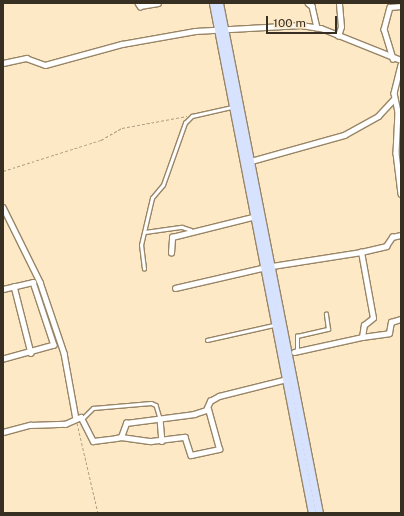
<!DOCTYPE html>
<style>
body{margin:0}
#map{position:relative;width:404px;height:516px;overflow:hidden;background:#fee9c7;font-family:"Public Sans",sans-serif}
div>[style]{position:absolute}
.path>*{height:1px;margin-top:-0.5px;transform-origin:0;background:repeating-linear-gradient(90deg,#ad9e84 0 3px,transparent 0 5px)}
.roads{filter:drop-shadow(1px 0 #988566) drop-shadow(-1px 0 #988566) drop-shadow(0 1px #988566) drop-shadow(0 -1px #988566)}
.lane>*{height:2.5px;margin:-1.25px;padding:0 1.25px;transform-origin:1.25px;border-radius:1.25px;background:#fff}
.street>*{height:4.5px;margin:-2.25px;padding:0 2.25px;transform-origin:2.25px;border-radius:2.25px;background:#fff}
.secondary>*{height:7px;margin:-3.5px;padding:0 3.5px;transform-origin:3.5px;border-radius:3.5px;background:#d7e3fe}
span{translate:-50% -50%;white-space:nowrap;text-align:center;line-height:1.15;-webkit-text-stroke:3.5px #fee9c7;paint-order:stroke}
.frame{position:absolute;inset:0;border:4px solid #372f22;pointer-events:none}
.scale{position:absolute;left:266px;top:16px;width:71px;height:18px;box-sizing:border-box;border:2px solid #372f22;border-top:0;padding-left:5px;font-size:12px;line-height:14px;white-space:nowrap;color:#372f22;-webkit-text-stroke:3px #fee9c7;paint-order:stroke}
</style>
<div id="map">
<div class="path">
<div style="left:3px;top:171px;width:103px;rotate:-17.6deg"></div>
<div style="left:101px;top:140px;width:24px;rotate:-30deg"></div>
<div style="left:122px;top:128px;width:66px;rotate:-10.5deg"></div>
<div style="left:77px;top:423px;width:92px;rotate:76.9deg"></div>
</div>
<div class="roads">
<div class="lane">
<div style="left:145px;top:232px;width:37px;rotate:-8deg"></div>
<div style="left:182px;top:227px;width:9px;rotate:18deg"></div>
<div style="left:144px;top:269px;width:24px;rotate:-97deg"></div>
<div style="left:141px;top:245px;width:48px;rotate:-76.8deg"></div>
<div style="left:152px;top:198px;width:17px;rotate:-50deg"></div>
<div style="left:163px;top:185px;width:66px;rotate:-70.5deg"></div>
<div style="left:185px;top:123px;width:10px;rotate:-45deg"></div>
<div style="left:192px;top:116px;width:41px;rotate:-12.7deg"></div>
<div style="left:207px;top:340px;width:69px;rotate:-12.6deg"></div>
<div style="left:297px;top:351px;width:15px;rotate:-90deg"></div>
<div style="left:297px;top:336px;width:32px;rotate:-13deg"></div>
<div style="left:328px;top:329px;width:15px;rotate:-98deg"></div>
<div style="left:83px;top:418px;width:14px;rotate:-45deg"></div>
<div style="left:93px;top:408px;width:58px;rotate:-4.9deg"></div>
<div style="left:151px;top:403px;width:5px;rotate:22deg"></div>
<div style="left:156px;top:405px;width:14px;rotate:73deg"></div>
</div>
<div class="street">
<div style="left:138px;top:3px;width:4px;rotate:56deg"></div>
<div style="left:140px;top:6px;width:18px;rotate:-9deg"></div>
<div style="left:308px;top:3px;width:5px;rotate:37deg"></div>
<div style="left:312px;top:6px;width:22px;rotate:77deg"></div>
<div style="left:390px;top:7px;width:23px;rotate:105deg"></div>
<div style="left:384px;top:29px;width:31px;rotate:73deg"></div>
<div style="left:390px;top:7px;width:11px;rotate:-5deg"></div>
<div style="left:338px;top:36px;width:9px;rotate:-72deg"></div>
<div style="left:341px;top:27px;width:24px;rotate:-95deg"></div>
<div style="left:3px;top:63px;width:24px;rotate:-12deg"></div>
<div style="left:26px;top:58px;width:20px;rotate:20deg"></div>
<div style="left:45px;top:65px;width:80px;rotate:-15.3deg"></div>
<div style="left:122px;top:44px;width:74px;rotate:-10.1deg"></div>
<div style="left:195px;top:31px;width:106px;rotate:-3.2deg"></div>
<div style="left:301px;top:25px;width:20px;rotate:9deg"></div>
<div style="left:321px;top:28px;width:86px;rotate:21.8deg"></div>
<div style="left:401px;top:65px;width:29px;rotate:104deg"></div>
<div style="left:394px;top:93px;width:19px;rotate:78deg"></div>
<div style="left:398px;top:112px;width:41px;rotate:92.8deg"></div>
<div style="left:396px;top:153px;width:41px;rotate:83deg"></div>
<div style="left:251px;top:161px;width:97px;rotate:-15.6deg"></div>
<div style="left:344px;top:135px;width:39px;rotate:-29deg"></div>
<div style="left:378px;top:116px;width:23px;rotate:-47deg"></div>
<div style="left:3px;top:207px;width:84px;rotate:63.7deg"></div>
<div style="left:40px;top:282px;width:75px;rotate:71.3deg"></div>
<div style="left:64px;top:353px;width:67px;rotate:79.7deg"></div>
<div style="left:171px;top:253px;width:16px;rotate:-86deg"></div>
<div style="left:172px;top:237px;width:87px;rotate:-14deg"></div>
<div style="left:272px;top:266px;width:90px;rotate:-8.9deg"></div>
<div style="left:361px;top:252px;width:26px;rotate:-13deg"></div>
<div style="left:386px;top:246px;width:11px;rotate:-56deg"></div>
<div style="left:392px;top:237px;width:9px;rotate:-13deg"></div>
<div style="left:14px;top:286px;width:69px;rotate:75.8deg"></div>
<div style="left:175px;top:288px;width:93px;rotate:-13deg"></div>
<div style="left:3px;top:289px;width:31px;rotate:-13deg"></div>
<div style="left:33px;top:282px;width:66px;rotate:71.6deg"></div>
<div style="left:54px;top:345px;width:53px;rotate:164.6deg"></div>
<div style="left:362px;top:337px;width:27px;rotate:-8deg"></div>
<div style="left:389px;top:333px;width:11px;rotate:-80deg"></div>
<div style="left:391px;top:322px;width:10px;rotate:-17deg"></div>
<div style="left:294px;top:352px;width:70px;rotate:-12.4deg"></div>
<div style="left:362px;top:337px;width:12px;rotate:-81deg"></div>
<div style="left:364px;top:325px;width:11px;rotate:-38deg"></div>
<div style="left:373px;top:318px;width:67px;rotate:-100.3deg"></div>
<div style="left:160px;top:419px;width:22px;rotate:85deg"></div>
<div style="left:3px;top:432px;width:28px;rotate:-15deg"></div>
<div style="left:30px;top:425px;width:35px;rotate:-2deg"></div>
<div style="left:65px;top:424px;width:17px;rotate:-24deg"></div>
<div style="left:81px;top:417px;width:27px;rotate:63deg"></div>
<div style="left:93px;top:441px;width:23px;rotate:-7deg"></div>
<div style="left:116px;top:438px;width:5px;rotate:-11deg"></div>
<div style="left:121px;top:437px;width:15px;rotate:-70deg"></div>
<div style="left:126px;top:423px;width:69px;rotate:-7.5deg"></div>
<div style="left:194px;top:414px;width:13px;rotate:-18deg"></div>
<div style="left:206px;top:410px;width:10px;rotate:-66deg"></div>
<div style="left:210px;top:401px;width:10px;rotate:-29deg"></div>
<div style="left:219px;top:396px;width:70px;rotate:-14deg"></div>
<div style="left:121px;top:437px;width:30px;rotate:8deg"></div>
<div style="left:151px;top:441px;width:34px;rotate:-7deg"></div>
<div style="left:185px;top:437px;width:19px;rotate:72deg"></div>
<div style="left:191px;top:455px;width:29px;rotate:-12deg"></div>
<div style="left:219px;top:449px;width:41px;rotate:-105.4deg"></div>
</div>
<div class="secondary">
<div style="left:213px;top:3px;width:520px;rotate:79.01deg"></div>
<div style="left:219px;top:3px;width:520px;rotate:78.91deg"></div>
</div>
</div>
<div class="frame"></div>
<div class="scale">100 m</div>
</div>
